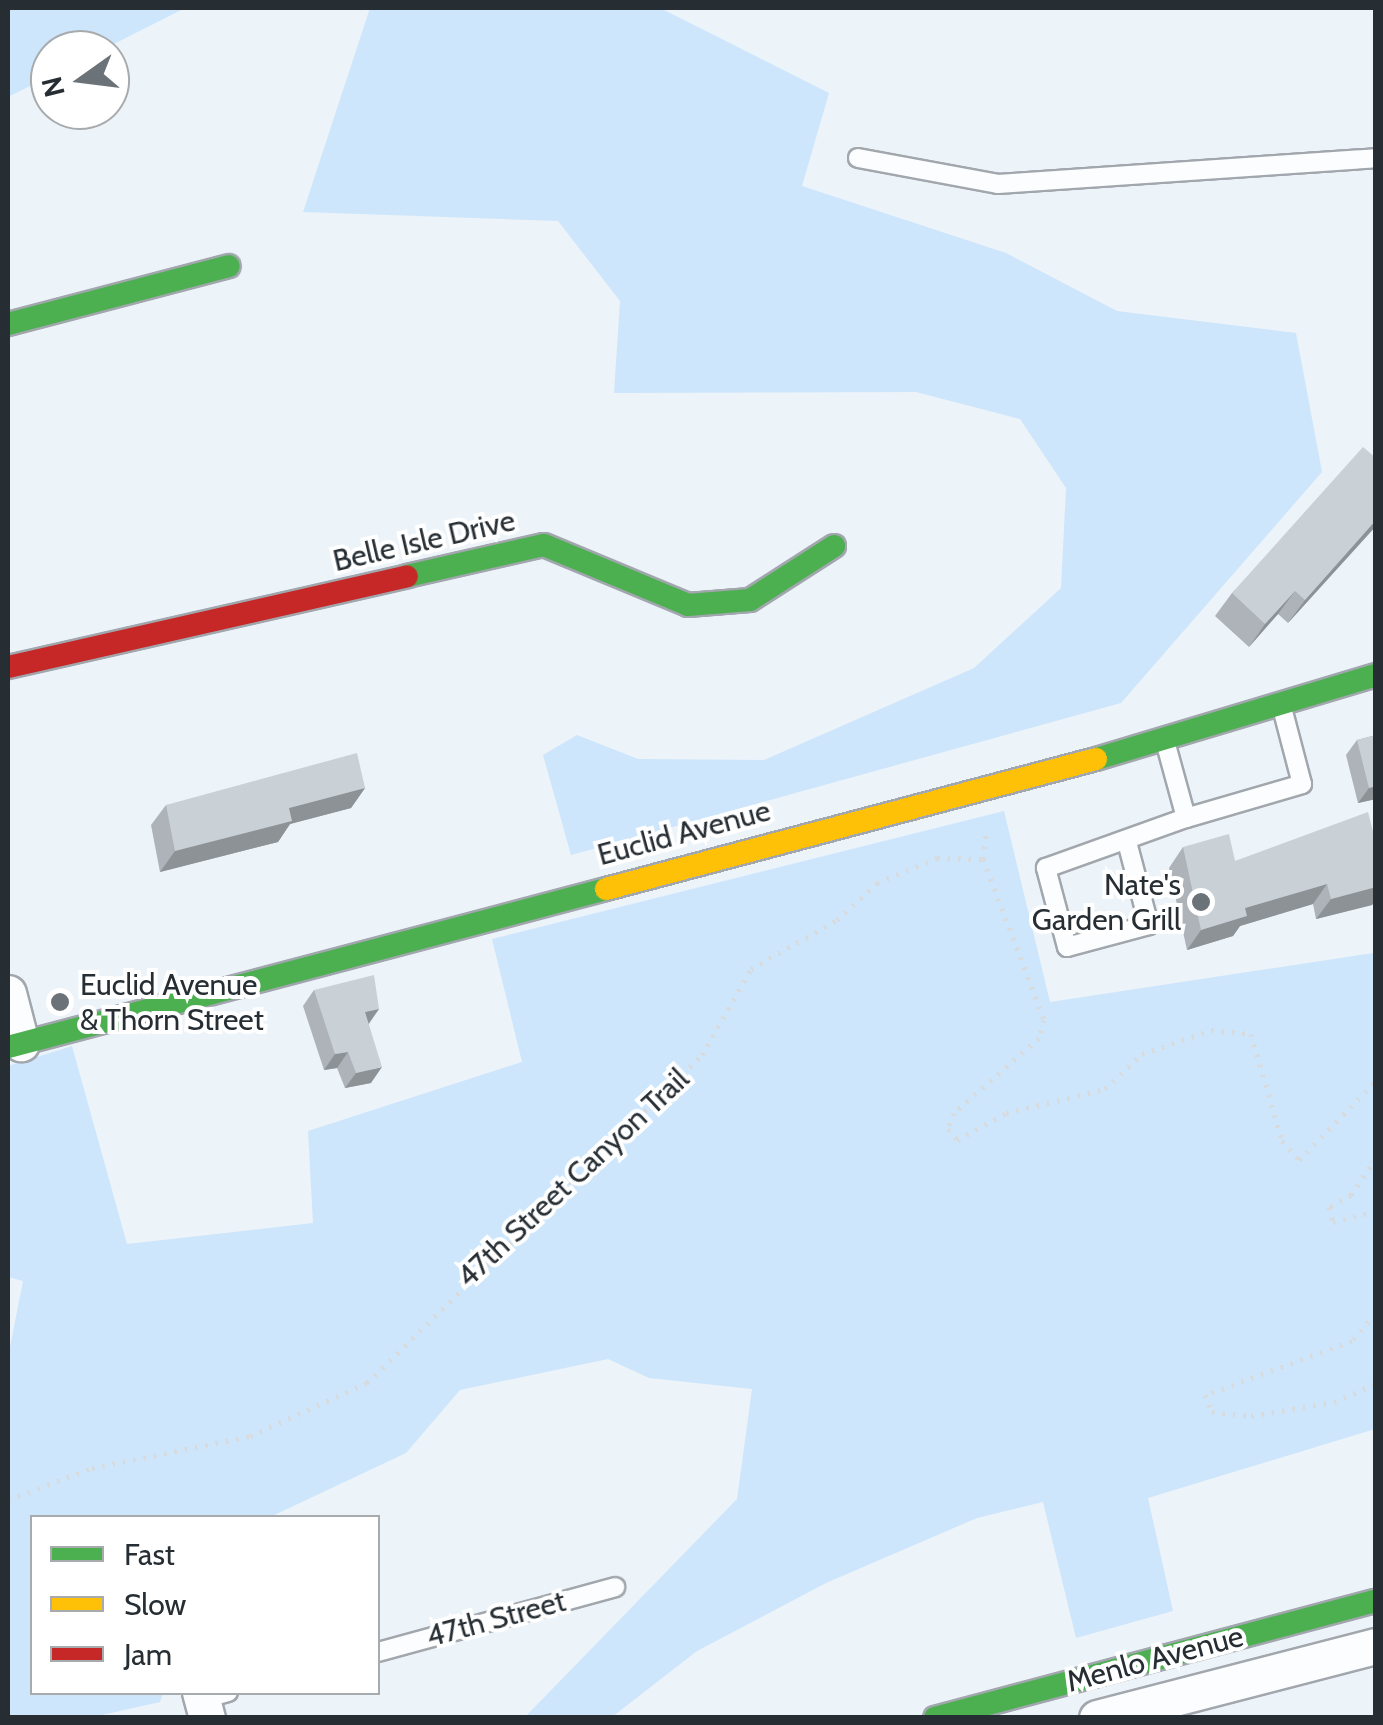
<!DOCTYPE html>
<style>
body{margin:0}
#map{position:relative;width:1383px;height:1725px;overflow:hidden;background:#ecf3f9;font-family:Cabin,sans-serif}
div>[style]{position:absolute}
.green>*{inset:0;background:#cde6fc}
.path>*{height:5px;margin-top:-2.5px;transform-origin:0;background:repeating-linear-gradient(90deg,#d8dadc 0 2.5px,transparent 0 10.5px)}
.roads{filter:drop-shadow(2px 0 #a1a7ad) drop-shadow(-2px 0 #a1a7ad) drop-shadow(0 2px #a1a7ad) drop-shadow(0 -2px #a1a7ad)}
.lane>*{height:18px;margin:-9px;padding:0 9px;transform-origin:9px;border-radius:9px;background:#fcfdfe}
.street>*{height:35px;margin:-17.5px;padding:0 17.5px;transform-origin:17.5px;border-radius:17.5px;background:#fcfdfe}
.fast>*{height:22px;margin:-11px;padding:0 11px;transform-origin:11px;border-radius:11px;background:#4caf50}
.slow>*{height:22px;margin:-11px;padding:0 11px;transform-origin:11px;border-radius:11px;background:#ffc107}
.jam>*{height:22px;margin:-11px;padding:0 11px;transform-origin:11px;border-radius:11px;background:#c62828}
.wall>*{inset:0;background:#adb3b8}
.shaded-wall>*{inset:0;background:#8d9296}
.building>*{inset:0;background:#c9d0d6}
.dots>*{width:28px;height:28px;translate:-50% -50%;box-sizing:border-box;border:5px solid #fff;border-radius:50%}
span{translate:-50% -50%;white-space:nowrap;text-align:center;line-height:1.15;-webkit-text-stroke:8px #fff;paint-order:stroke}
.street-label{font-size:30px;color:#262e34}
.poi-label{font-size:30px;color:#262e34}
.right{translate:-100% -50%;text-align:right}
.left{translate:0 -50%;text-align:left}
.frame{position:absolute;inset:0;border:10px solid #262e34;pointer-events:none}
.legend{position:absolute;left:30px;top:1515px;width:350px;height:180px;box-sizing:border-box;background:#fff;border:2px solid #a8abae;margin:0;padding:12px 18px;list-style:none;font-size:30px;color:#262e34}
.legend li{display:flex;align-items:center;gap:20px;height:50px}
.legend b{width:50px;border:2px solid #a8abae}
.north{position:absolute;left:30px;top:30px;width:100px;height:100px;box-sizing:border-box;background:#fff;border:2px solid #a8abae;border-radius:50%;rotate:256deg;font-size:28px;font-weight:700;line-height:40px;text-align:center;color:#262e34}
.north::after{content:'';display:block;margin:auto;width:35px;height:45px;background:#6b7379;clip-path:polygon(50% 0,100% 100%,50% 72%,0 100%)}
</style>
<div id="map">
<div class="green">
<div style="clip-path:polygon(8px 8px,185px 8px,102px 50px,50px 50px,50px 76px,8px 97px)"></div>
<div style="clip-path:polygon(370px 8px,660px 8px,829px 93px,802px 186px,1006px 253px,1117px 311px,1296px 333px,1322px 472px,1121px 703px,571px 855px,543px 755px,577px 735px,638px 759px,764px 760px,974px 668px,1061px 588px,1066px 488px,1020px 419px,916px 392px,614px 393px,620px 301px,558px 221px,303px 212px)"></div>
<div style="clip-path:polygon(1004px 811px,1050px 1002px,1373px 953px,1375px 1429px,1148px 1498px,1173px 1611px,1076px 1638px,1043px 1502px,977px 1518px,826px 1583px,697px 1651px,612px 1717px,525px 1717px,737px 1499px,752px 1389px,649px 1378px,608px 1359px,460px 1390px,406px 1453px,270px 1517px,32px 1518px,32px 1692px,163px 1693px,160px 1702px,93px 1717px,8px 1718px,8px 1357px,23px 1281px,8px 1277px,8px 1066px,72px 1046px,127px 1244px,313px 1223px,308px 1131px,522px 1062px,492px 939px)"></div>
</div>
<div class="path">
<div style="left:983px;top:859px;width:31px;rotate:-84deg"></div>
<div style="left:1376px;top:1158px;width:45px;rotate:124deg"></div>
<div style="left:1351px;top:1195px;width:25px;rotate:151deg"></div>
<div style="left:1329px;top:1207px;width:16px;rotate:75deg"></div>
<div style="left:1333px;top:1222px;width:44px;rotate:-14.3deg"></div>
<div style="left:1376px;top:1314px;width:36px;rotate:132deg"></div>
<div style="left:1352px;top:1341px;width:157px;rotate:159.8deg"></div>
<div style="left:1205px;top:1395px;width:18px;rotate:68deg"></div>
<div style="left:1212px;top:1412px;width:39px;rotate:6deg"></div>
<div style="left:1251px;top:1416px;width:84px;rotate:-9.6deg"></div>
<div style="left:1334px;top:1402px;width:46px;rotate:-23.2deg"></div>
<div style="left:8px;top:1500px;width:90px;rotate:-20.9deg"></div>
<div style="left:92px;top:1468px;width:161px;rotate:-11.4deg"></div>
<div style="left:250px;top:1436px;width:128px;rotate:-24.4deg"></div>
<div style="left:367px;top:1383px;width:469px;rotate:-44.4deg"></div>
<div style="left:702px;top:1055px;width:99px;rotate:-60.3deg"></div>
<div style="left:751px;top:969px;width:99px;rotate:-29.7deg"></div>
<div style="left:837px;top:920px;width:54px;rotate:-42.8deg"></div>
<div style="left:877px;top:883px;width:65px;rotate:-22.6deg"></div>
<div style="left:937px;top:858px;width:46px;rotate:1.2deg"></div>
<div style="left:983px;top:859px;width:172px;rotate:69.2deg"></div>
<div style="left:1044px;top:1020px;width:19px;rotate:106deg"></div>
<div style="left:1039px;top:1038px;width:113px;rotate:138.6deg"></div>
<div style="left:954px;top:1113px;width:17px;rotate:111deg"></div>
<div style="left:948px;top:1129px;width:14px;rotate:51deg"></div>
<div style="left:957px;top:1140px;width:56px;rotate:-28.9deg"></div>
<div style="left:1006px;top:1113px;width:102px;rotate:-13.6deg"></div>
<div style="left:1105px;top:1089px;width:51px;rotate:-43.4deg"></div>
<div style="left:1142px;top:1054px;width:73px;rotate:-19.2deg"></div>
<div style="left:1211px;top:1030px;width:40px;rotate:5.7deg"></div>
<div style="left:1251px;top:1034px;width:111px;rotate:73.8deg"></div>
<div style="left:1282px;top:1141px;width:25px;rotate:48deg"></div>
<div style="left:1299px;top:1160px;width:110px;rotate:-45.7deg"></div>
</div>
<div class="roads">
<div class="lane">
<div style="left:858px;top:158px;width:142px;rotate:10.5deg"></div>
<div style="left:998px;top:184px;width:379px;rotate:-3.9deg"></div>
<div style="left:1165px;top:741px;width:80px;rotate:74.7deg"></div>
<div style="left:1186px;top:818px;width:121px;rotate:-16.3deg"></div>
<div style="left:1302px;top:784px;width:79px;rotate:-104.7deg"></div>
<div style="left:1127px;top:842px;width:86px;rotate:75.2deg"></div>
<div style="left:1149px;top:925px;width:85px;rotate:165deg"></div>
<div style="left:1067px;top:947px;width:82px;rotate:-104.9deg"></div>
<div style="left:1046px;top:868px;width:149px;rotate:-19.7deg"></div>
<div style="left:378px;top:1652px;width:246px;rotate:-15.3deg"></div>
<div style="left:202px;top:1699px;width:27px;rotate:-15deg"></div>
</div>
<div class="street">
<div style="left:8px;top:993px;width:52px;rotate:75.4deg"></div>
<div style="left:200px;top:1692px;width:27px;rotate:75deg"></div>
<div style="left:1097px;top:1718px;width:288px;rotate:-14.5deg"></div>
</div>
<div class="fast">
<div style="left:8px;top:324px;width:228px;rotate:-14.7deg"></div>
<div style="left:407px;top:576px;width:140px;rotate:-12.8deg"></div>
<div style="left:544px;top:545px;width:156px;rotate:22.6deg"></div>
<div style="left:688px;top:605px;width:62px;rotate:-4.6deg"></div>
<div style="left:750px;top:600px;width:100px;rotate:-32.7deg"></div>
<div style="left:1096px;top:759px;width:292px;rotate:-16.7deg"></div>
<div style="left:8px;top:1047px;width:619px;rotate:-14.8deg"></div>
<div style="left:935px;top:1718px;width:456px;rotate:-14.9deg"></div>
</div>
<div class="slow">
<div style="left:606px;top:889px;width:507px;rotate:-14.86deg"></div>
</div>
<div class="jam">
<div style="left:8px;top:667px;width:409px;rotate:-12.8deg"></div>
</div>
</div>
<div class="wall">
<div style="clip-path:polygon(1376px 458px,1376px 526px,1288px 623px,1278px 614px,1249px 647px,1215px 616px,1232px 593px)"></div>
<div style="clip-path:polygon(1376px 735px,1376px 799px,1358px 803px,1346px 755px,1357px 740px)"></div>
<div style="clip-path:polygon(365px 788px,351px 808px,290px 824px,278px 842px,160px 872px,151px 825px,166px 805px)"></div>
<div style="clip-path:polygon(1376px 843px,1376px 900px,1372px 905px,1316px 919px,1313px 904px,1240px 926px,1233px 936px,1187px 950px,1169px 868px,1183px 847px,1235px 861px)"></div>
<div style="clip-path:polygon(314px 990px,379px 1009px,369px 1024px,371px 1083px,345px 1088px,337px 1068px,324px 1070px,303px 1006px)"></div>
</div>
<div class="shaded-wall">
<div style="clip-path:polygon(1376px 520px,1376px 526px,1288px 623px,1305px 600px)"></div>
<div style="clip-path:polygon(1295px 591px,1278px 614px,1249px 647px,1265px 624px)"></div>
<div style="clip-path:polygon(1376px 786px,1376px 799px,1358px 803px,1369px 788px)"></div>
<div style="clip-path:polygon(365px 788px,351px 808px,290px 824px,278px 842px,160px 872px,175px 851px,289px 808px)"></div>
<div style="clip-path:polygon(1327px 884px,1313px 904px,1240px 926px,1233px 936px,1187px 950px,1201px 930px,1245px 908px)"></div>
<div style="clip-path:polygon(1376px 887px,1376px 900px,1372px 905px,1316px 919px,1331px 899px)"></div>
<div style="clip-path:polygon(379px 1009px,368px 1024px,365px 1012px)"></div>
<div style="clip-path:polygon(348px 1052px,337px 1068px,324px 1070px,335px 1054px)"></div>
<div style="clip-path:polygon(382px 1067px,371px 1083px,345px 1088px,356px 1073px)"></div>
</div>
<div class="building">
<div style="clip-path:polygon(1363px 447px,1376px 458px,1376px 520px,1305px 600px,1295px 591px,1265px 624px,1232px 593px)"></div>
<div style="clip-path:polygon(1376px 735px,1376px 786px,1369px 788px,1357px 740px)"></div>
<div style="clip-path:polygon(357px 753px,365px 788px,289px 808px,292px 821px,175px 851px,166px 805px)"></div>
<div style="clip-path:polygon(1368px 812px,1376px 843px,1376px 887px,1331px 899px,1327px 884px,1245px 908px,1247px 916px,1201px 930px,1183px 847px,1229px 834px,1235px 861px)"></div>
<div style="clip-path:polygon(374px 975px,379px 1009px,365px 1012px,382px 1067px,356px 1073px,348px 1052px,335px 1054px,314px 990px)"></div>
</div>
<div class="dots">
<div style="left:1201px;top:902px;background:#6b7379"></div>
<div style="left:60px;top:1002px;background:#6b7379"></div>
</div>
<div class="street-label">
<span style="left:424px;top:541px;rotate:-13deg">Belle Isle Drive</span>
<span style="left:684px;top:833px;rotate:-15deg">Euclid Avenue</span>
<span style="left:573px;top:1178px;rotate:-43deg">47th Street Canyon Trail</span>
<span style="left:496px;top:1619px;rotate:-15deg">47th Street</span>
<span style="left:1155px;top:1659px;rotate:-15deg">Menlo Avenue</span>
</div>
<div class="poi-label">
<span class="right" style="left:1181px;top:902px">Nate's<br>Garden Grill</span>
<span class="left" style="left:80px;top:1002px">Euclid Avenue<br>&amp; Thorn Street</span>
</div>
<div class="frame"></div>
<ul class="legend">
<li><b style="height:12px;background:#4caf50"></b>Fast</li>
<li><b style="height:12px;background:#ffc107"></b>Slow</li>
<li><b style="height:12px;background:#c62828"></b>Jam</li>
</ul>
<div class="north">N</div>
</div>
